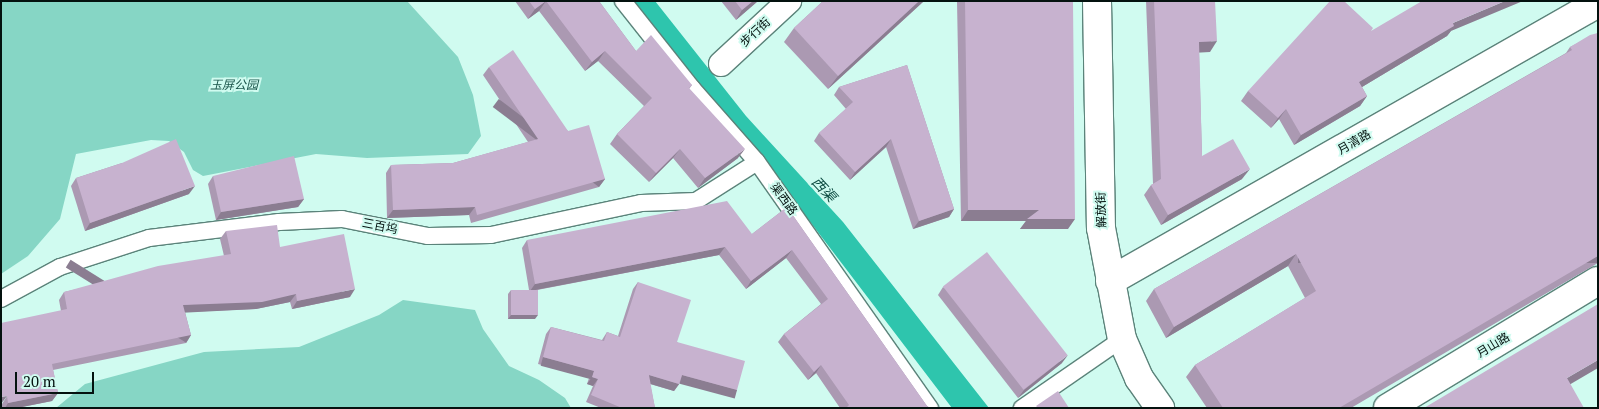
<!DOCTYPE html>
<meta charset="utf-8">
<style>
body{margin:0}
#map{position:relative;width:1599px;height:409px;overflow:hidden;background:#d0fbf0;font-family:"PT Serif","Noto Sans SC",serif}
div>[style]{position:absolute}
.green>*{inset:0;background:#86d6c5}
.water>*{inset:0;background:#2ec5ad}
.roads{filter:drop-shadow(1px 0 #5b837a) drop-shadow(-1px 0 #5b837a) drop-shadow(0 1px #5b837a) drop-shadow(0 -1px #5b837a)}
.service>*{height:16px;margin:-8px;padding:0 8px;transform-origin:8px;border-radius:8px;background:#fff}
.pedestrian>*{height:24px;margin:-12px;padding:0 12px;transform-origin:12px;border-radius:12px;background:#fff}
.minor>*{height:28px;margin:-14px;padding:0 14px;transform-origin:14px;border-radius:14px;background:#fff}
.tertiary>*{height:28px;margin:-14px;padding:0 14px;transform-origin:14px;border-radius:14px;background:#fff}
.wall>*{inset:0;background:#ab99b2}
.shaded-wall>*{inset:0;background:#8b7d91;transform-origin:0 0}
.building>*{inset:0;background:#c7b2cf;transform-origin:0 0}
span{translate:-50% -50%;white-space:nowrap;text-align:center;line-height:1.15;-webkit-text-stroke:4px #d0fbf0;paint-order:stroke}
.street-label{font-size:12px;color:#04120f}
.park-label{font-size:12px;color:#1a554a;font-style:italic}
.water-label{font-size:14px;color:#0d4b41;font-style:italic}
.frame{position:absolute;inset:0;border:2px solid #04120f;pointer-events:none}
.scale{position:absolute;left:15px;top:372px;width:79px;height:22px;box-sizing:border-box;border:2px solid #04120f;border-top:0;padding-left:6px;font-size:15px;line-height:18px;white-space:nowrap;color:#04120f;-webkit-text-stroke:4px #d0fbf0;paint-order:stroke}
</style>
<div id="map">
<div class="green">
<div style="clip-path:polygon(1px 1px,407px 1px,458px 57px,473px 95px,481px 136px,468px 154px,367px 158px,316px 154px,203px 176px,193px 170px,184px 152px,169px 141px,151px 140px,76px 154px,60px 219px,28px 256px,1px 274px)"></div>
<div style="clip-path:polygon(403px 300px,475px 310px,483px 329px,509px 366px,539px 380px,565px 398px,571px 408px,56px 408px,85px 384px,204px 352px,299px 347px,379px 315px)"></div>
</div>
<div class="water">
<div style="clip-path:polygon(628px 1px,655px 1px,746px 116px,843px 222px,989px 408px,952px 408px,779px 181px)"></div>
</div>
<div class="roads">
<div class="service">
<div style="left:623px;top:1px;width:111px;rotate:51.6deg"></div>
<div style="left:692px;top:88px;width:98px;rotate:48.7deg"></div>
<div style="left:757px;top:162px;width:301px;rotate:54.9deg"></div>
<div style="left:1px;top:299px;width:67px;rotate:-28.5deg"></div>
<div style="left:60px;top:267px;width:94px;rotate:-18deg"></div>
<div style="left:149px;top:238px;width:131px;rotate:-7deg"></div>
<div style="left:279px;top:222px;width:63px;rotate:-2.7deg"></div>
<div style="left:342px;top:219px;width:88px;rotate:11.2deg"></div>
<div style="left:428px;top:236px;width:63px;rotate:-0.9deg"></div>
<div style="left:491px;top:235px;width:153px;rotate:-12deg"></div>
<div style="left:641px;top:203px;width:55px;rotate:-2.1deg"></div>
<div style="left:696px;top:201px;width:72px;rotate:-32.6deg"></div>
<div style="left:1022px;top:408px;width:121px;rotate:-34.6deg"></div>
</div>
<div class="pedestrian">
<div style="left:721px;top:64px;width:93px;rotate:-42.8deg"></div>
</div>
<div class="minor">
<div style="left:1110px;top:281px;width:562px;rotate:-29.67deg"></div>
<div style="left:1388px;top:408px;width:245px;rotate:-31.2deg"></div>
</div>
<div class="tertiary">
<div style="left:1097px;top:1px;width:227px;rotate:89deg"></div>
<div style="left:1101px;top:228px;width:113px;rotate:79.3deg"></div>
<div style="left:1122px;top:339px;width:43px;rotate:66.4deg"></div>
<div style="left:1139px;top:378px;width:37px;rotate:55deg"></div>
</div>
</div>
<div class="wall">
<div style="clip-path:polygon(515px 1px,599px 1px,636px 51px,692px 85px,689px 89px,738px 158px,698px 188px,673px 158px,649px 182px,610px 144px,617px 134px,644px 106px,598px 61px,585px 71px,539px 11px,528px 19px)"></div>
<div style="clip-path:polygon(721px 1px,758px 1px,736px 20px)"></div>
<div style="clip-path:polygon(823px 1px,924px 1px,828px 89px,784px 42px,794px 28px)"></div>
<div style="clip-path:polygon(957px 1px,1073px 1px,1068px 229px,1020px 229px,1026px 221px,961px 221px)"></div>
<div style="clip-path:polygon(1146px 1px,1215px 1px,1210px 52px,1199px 52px,1202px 156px,1242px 179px,1161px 225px,1144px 195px,1151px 185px,1153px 184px)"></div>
<div style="clip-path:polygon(1451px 31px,1447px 36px,1362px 87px,1367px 96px,1360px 106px,1294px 145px,1279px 119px,1271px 128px,1241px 101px,1248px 91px)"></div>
<div style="clip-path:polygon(1598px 33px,1598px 263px,1351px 408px,1207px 408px,1186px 377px,1195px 365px,1305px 298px,1288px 266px,1166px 338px,1146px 301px,1154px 289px,1566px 53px,1570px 47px)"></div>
<div style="clip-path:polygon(907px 65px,954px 209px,949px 217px,913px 229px,886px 147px,850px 180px,814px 141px,819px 133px,846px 109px,834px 95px,839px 87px)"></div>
<div style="clip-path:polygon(489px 67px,568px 131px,605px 179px,599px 187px,471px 223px,469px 215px,387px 218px,386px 173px,391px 165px,453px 163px,528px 142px,483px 75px)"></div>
<div style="clip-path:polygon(122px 163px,189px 194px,85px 231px,71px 186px,76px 178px)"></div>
<div style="clip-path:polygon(213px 176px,304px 199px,298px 207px,216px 220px,208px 184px)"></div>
<div style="clip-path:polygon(787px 207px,927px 406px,930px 408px,840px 408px,816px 373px,808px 380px,778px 342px,784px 334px,821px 304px,786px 258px,746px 289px,719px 255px,537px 290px,535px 319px,508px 319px,508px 294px,511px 290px,529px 290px,522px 248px,527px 240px,752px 234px)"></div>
<div style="clip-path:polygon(226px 231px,280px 247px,350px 297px,292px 309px,290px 302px,256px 309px,185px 312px,191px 335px,186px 343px,53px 370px,58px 393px,52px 401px,17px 408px,2px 408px,2px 404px,61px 311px,59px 300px,64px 292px,224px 256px,220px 239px)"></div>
<div style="clip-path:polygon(638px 282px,677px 342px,737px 390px,733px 397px,680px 383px,674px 391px,650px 384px,655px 408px,601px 408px,586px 402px,593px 386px,587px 384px,589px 378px,538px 364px,546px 334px,551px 327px,602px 340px,607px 332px,618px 336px,633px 289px)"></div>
<div style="clip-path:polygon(943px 287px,1062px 363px,1018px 398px,938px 295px)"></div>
</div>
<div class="shaded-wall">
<div style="clip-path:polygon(546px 1px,539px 11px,528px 19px,535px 9px)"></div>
<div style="clip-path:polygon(753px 1px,758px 1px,736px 20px,742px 10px)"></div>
<div style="clip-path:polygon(919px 1px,924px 1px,828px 89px,838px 76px)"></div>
<div style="clip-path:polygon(1505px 1px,1523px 1px,1451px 31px,1447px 36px,1352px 93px,1359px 82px,1453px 23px)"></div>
<div style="clip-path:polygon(1217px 41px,1210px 52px,1192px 53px,1199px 42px)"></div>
<div style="clip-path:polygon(605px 51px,598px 61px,585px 71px,592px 62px)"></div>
<div style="clip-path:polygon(1367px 96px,1360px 106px,1294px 145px,1301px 135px)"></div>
<div style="clip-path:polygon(1286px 109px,1279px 119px,1271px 128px,1278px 118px)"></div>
<div style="clip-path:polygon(891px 139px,886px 147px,850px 180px,855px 172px)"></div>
<div style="clip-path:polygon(680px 149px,673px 158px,649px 182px,656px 173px)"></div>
<div style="clip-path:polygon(745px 149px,738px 158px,698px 188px,705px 178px)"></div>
<div style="clip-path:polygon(1250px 169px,1242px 179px,1161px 225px,1168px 215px)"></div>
<div style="left:605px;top:179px;width:10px;height:133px;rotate:127deg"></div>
<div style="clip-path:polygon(195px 186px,189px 194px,85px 231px,90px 223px)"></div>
<div style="clip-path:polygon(304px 199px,298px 207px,216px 220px,221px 212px)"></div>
<div style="clip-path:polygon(475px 207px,469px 215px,387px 218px,393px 210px)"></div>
<div style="clip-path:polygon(954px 209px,949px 217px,913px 229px,919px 221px)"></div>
<div style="clip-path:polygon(968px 210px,1039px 210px,1075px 219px,1068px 229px,1020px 229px,1026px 221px,961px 221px)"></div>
<div style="clip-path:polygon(725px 247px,719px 255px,530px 291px,535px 284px)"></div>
<div style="clip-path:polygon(792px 250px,786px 258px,746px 289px,751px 281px)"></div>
<div style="clip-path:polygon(1296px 254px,1288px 266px,1166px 338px,1174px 327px)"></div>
<div style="left:1598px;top:256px;width:7px;height:300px;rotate:90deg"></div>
<div style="clip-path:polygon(355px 289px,350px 297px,292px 309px,297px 301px)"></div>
<div style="clip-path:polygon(296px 294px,290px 302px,256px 309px,178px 313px,183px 305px)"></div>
<div style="clip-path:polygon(511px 315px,538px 315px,535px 319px,508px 319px)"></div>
<div style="left:191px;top:335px;width:9px;height:142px;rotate:122deg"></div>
<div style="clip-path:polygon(1068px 355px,1062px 363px,1018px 398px,1024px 390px)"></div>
<div style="left:543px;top:357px;width:53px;height:9px;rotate:15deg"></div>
<div style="clip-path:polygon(1598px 360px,1598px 368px,1557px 392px,1567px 378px)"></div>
<div style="clip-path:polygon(821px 365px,816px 373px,808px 380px,814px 372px)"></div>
<div style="clip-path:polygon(649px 375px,679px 384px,674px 391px,644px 382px)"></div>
<div style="left:682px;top:375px;width:57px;height:9px;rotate:15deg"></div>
<div style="clip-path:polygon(592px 377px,598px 379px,593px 386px,587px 384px)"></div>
<div style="clip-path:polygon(58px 393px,52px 401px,17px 408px,5px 408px,8px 403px)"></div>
<div style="clip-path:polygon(7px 396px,1px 404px,1px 397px)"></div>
</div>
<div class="building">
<div style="clip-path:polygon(529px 1px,546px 1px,535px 9px)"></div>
<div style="clip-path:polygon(546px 1px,599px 1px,636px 51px,651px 35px,692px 85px,689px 88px,745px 149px,705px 178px,680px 149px,656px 173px,617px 134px,652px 98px,605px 51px,592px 62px)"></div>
<div style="clip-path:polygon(735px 1px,753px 1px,742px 10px)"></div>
<div style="clip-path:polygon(823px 1px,919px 1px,838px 76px,794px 28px)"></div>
<div style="clip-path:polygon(965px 1px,1073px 1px,1075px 219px,1027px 219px,1039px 210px,968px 210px)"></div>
<div style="clip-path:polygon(1154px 1px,1215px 1px,1217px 41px,1199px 42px,1202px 156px,1233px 139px,1250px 169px,1168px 215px,1151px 185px,1161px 179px)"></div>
<div style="clip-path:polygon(1330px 1px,1344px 1px,1373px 28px,1371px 31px,1422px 1px,1505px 1px,1453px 23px,1454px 26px,1359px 82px,1367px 96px,1301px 135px,1286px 109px,1278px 118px,1248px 91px)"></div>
<div style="clip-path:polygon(1598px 33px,1598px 256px,1339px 408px,1223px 408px,1195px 365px,1316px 291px,1296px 254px,1174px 327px,1154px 289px,1572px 50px,1570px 47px,1590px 35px)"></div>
<div style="clip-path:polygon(513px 50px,568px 131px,589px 125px,605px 179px,477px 215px,475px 207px,393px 210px,391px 165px,453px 163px,538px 139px,489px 67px)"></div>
<div style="clip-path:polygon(907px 65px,954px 209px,919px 221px,891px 139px,855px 172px,819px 133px,853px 102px,839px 87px)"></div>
<div style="clip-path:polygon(176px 139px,195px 186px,90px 223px,76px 178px,122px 163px)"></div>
<div style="clip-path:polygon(294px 156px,304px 199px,221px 212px,213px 176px)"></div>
<div style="clip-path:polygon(727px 201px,752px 234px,787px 207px,927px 406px,930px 408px,846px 408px,849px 405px,821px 365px,814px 372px,784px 334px,828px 299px,792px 250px,751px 281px,725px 247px,535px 284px,527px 240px)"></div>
<div style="clip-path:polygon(277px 225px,280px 247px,344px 234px,355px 289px,297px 301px,296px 294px,262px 302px,183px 305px,191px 335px,52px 364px,58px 393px,8px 403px,7px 396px,1px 397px,1px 323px,67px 309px,64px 292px,158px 266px,231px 254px,226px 231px)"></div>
<div style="left:987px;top:252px;width:131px;height:56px;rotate:52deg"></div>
<div style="clip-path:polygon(638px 282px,691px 300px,677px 342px,745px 361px,737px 390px,682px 375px,679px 384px,649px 375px,655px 408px,622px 408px,591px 395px,598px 379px,592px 377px,594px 371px,543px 357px,551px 327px,604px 341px,607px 332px,620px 337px)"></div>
<div style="left:511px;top:290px;width:27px;height:25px"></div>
<div style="clip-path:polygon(1598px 304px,1598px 360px,1567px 378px,1584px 408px,1424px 408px)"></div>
<div style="clip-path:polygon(1058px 391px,1069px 408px,1038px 408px,1036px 406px)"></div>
</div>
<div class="street-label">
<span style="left:755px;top:32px;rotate:-43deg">步行街</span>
<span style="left:1354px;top:142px;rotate:-30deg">月清路</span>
<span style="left:784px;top:199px;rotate:54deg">渠西路</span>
<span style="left:1101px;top:210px;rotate:-92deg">解放街</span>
<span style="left:380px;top:226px;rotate:11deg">三百坞</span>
<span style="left:1493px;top:345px;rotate:-31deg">月山路</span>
</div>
<div class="park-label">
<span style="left:234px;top:85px">玉屏公园</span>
</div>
<div class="water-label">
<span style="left:824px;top:189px;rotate:47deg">西渠</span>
</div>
<div class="frame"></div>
<div class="scale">20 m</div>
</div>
